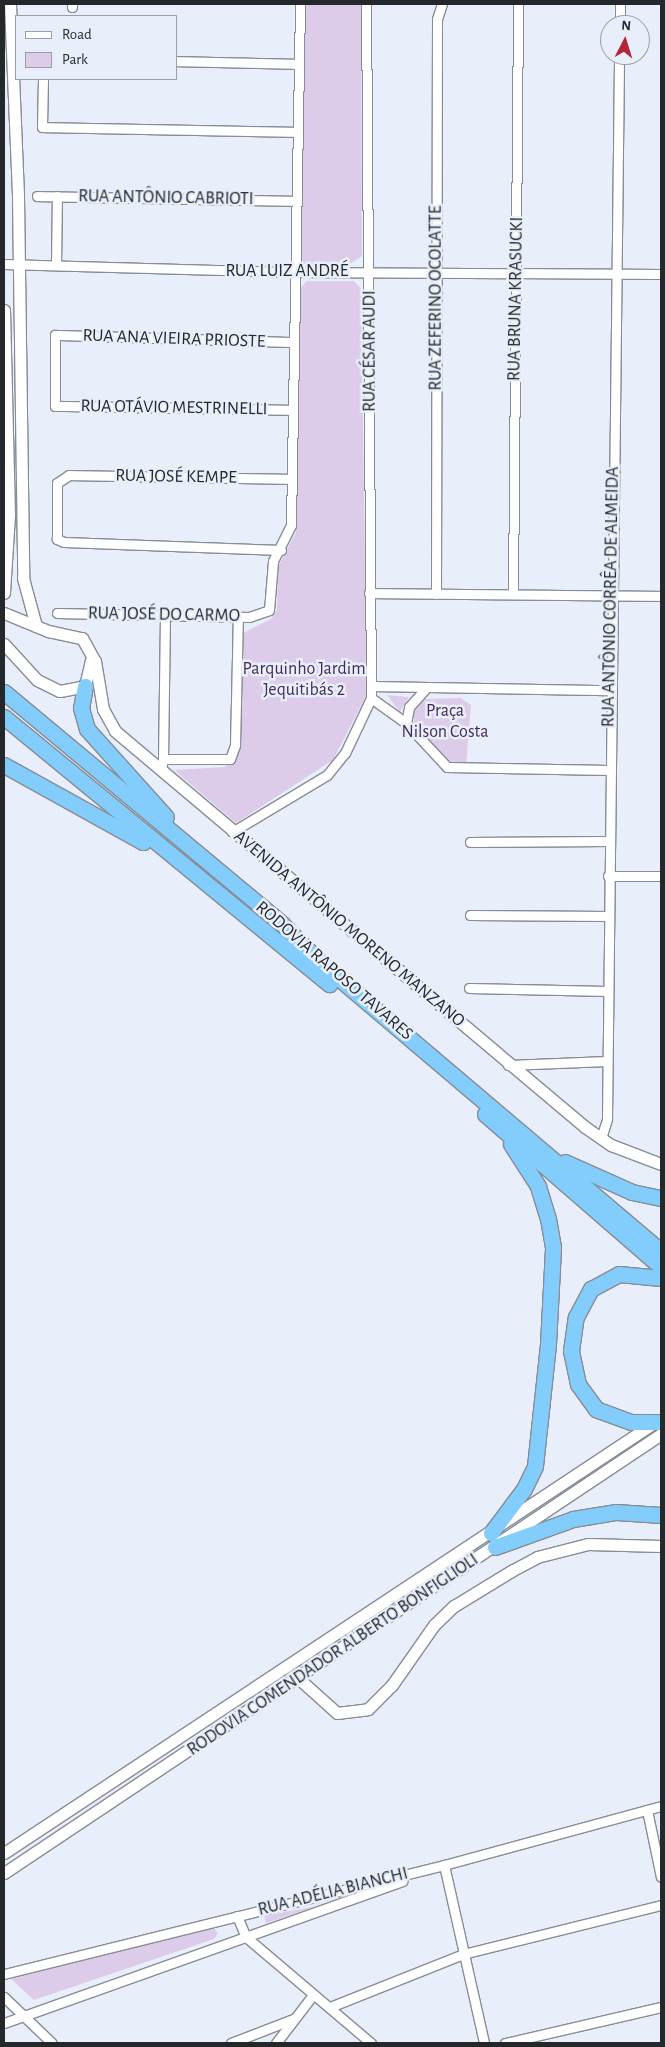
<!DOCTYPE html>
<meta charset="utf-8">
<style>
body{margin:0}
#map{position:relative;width:665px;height:2047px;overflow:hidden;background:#e9effa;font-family:"Alegreya Sans",sans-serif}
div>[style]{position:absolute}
.green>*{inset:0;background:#dcccea}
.roads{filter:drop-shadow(1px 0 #878c96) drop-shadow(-1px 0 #878c96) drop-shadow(0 1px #878c96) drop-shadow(0 -1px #878c96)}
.street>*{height:9px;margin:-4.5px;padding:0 4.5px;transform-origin:4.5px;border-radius:4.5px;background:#fff}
.secondary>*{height:11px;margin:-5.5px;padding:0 5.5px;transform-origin:5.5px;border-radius:5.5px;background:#fff}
.highway>*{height:15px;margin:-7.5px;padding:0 7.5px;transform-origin:7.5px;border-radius:7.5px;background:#83cdfc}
span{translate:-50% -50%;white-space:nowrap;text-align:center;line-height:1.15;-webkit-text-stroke:5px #e9effa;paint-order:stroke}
.street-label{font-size:18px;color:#25282b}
.park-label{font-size:18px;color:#452c58}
.frame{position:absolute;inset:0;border:5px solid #25282b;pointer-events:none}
.legend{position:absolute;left:15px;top:15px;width:162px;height:65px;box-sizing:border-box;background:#e9effa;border:1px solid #9b9fa7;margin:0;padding:6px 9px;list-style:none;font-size:15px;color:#25282b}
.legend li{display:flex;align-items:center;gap:10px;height:25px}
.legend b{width:25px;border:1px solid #9b9fa7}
.north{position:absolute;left:600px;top:15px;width:50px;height:50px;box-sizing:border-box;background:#e9effa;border:1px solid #9b9fa7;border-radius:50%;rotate:5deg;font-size:14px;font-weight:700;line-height:20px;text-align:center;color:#25282b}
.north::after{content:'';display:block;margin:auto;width:18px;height:22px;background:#b52337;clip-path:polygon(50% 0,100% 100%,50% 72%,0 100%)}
</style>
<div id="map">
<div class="green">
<div style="clip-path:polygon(302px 4px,361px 4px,362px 256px,350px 264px,300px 264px)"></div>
<div style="clip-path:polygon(307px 281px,354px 281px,361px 289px,367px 694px,333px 760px,236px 823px,174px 770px,225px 767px,239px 751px,243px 633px,271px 619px,277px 610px,278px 567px,296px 532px,300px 288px)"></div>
<div style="clip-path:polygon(387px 695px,409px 697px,400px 712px)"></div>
<div style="clip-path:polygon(426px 699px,461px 698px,471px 705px,466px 766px,451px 763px,414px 726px,414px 709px)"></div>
<div style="clip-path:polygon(316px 1906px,266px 1923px,264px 1916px)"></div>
<div style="clip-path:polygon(213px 1927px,218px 1933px,214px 1939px,34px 2000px,11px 1979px)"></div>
</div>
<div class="roads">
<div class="street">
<div style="left:72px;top:7px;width:3px;rotate:-90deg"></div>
<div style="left:620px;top:25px;width:21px;rotate:-90deg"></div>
<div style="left:176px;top:61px;width:122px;rotate:1.4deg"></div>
<div style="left:43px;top:79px;width:48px;rotate:91.2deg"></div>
<div style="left:42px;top:127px;width:255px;rotate:1.1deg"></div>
<div style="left:37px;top:196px;width:259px;rotate:1.1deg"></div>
<div style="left:4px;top:264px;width:291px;rotate:1.6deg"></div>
<div style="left:295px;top:272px;width:366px;rotate:0.3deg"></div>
<div style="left:56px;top:265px;width:69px;rotate:-89.2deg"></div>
<div style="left:293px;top:410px;width:238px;rotate:-179deg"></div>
<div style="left:55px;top:406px;width:71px;rotate:-90deg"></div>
<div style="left:55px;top:335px;width:239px;rotate:1.7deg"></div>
<div style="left:281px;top:550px;width:217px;rotate:-177.9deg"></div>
<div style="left:64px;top:542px;width:8px;rotate:-157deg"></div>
<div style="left:57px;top:539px;width:56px;rotate:-90deg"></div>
<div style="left:57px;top:483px;width:14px;rotate:-34deg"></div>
<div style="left:69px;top:475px;width:223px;rotate:1deg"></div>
<div style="left:369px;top:593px;width:292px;rotate:0.6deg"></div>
<div style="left:436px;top:594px;width:575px;rotate:-89.9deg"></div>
<div style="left:437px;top:19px;width:16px;rotate:-72deg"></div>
<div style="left:513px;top:594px;width:590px;rotate:-89.51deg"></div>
<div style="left:57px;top:613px;width:192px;rotate:1.2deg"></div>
<div style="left:249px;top:617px;width:21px;rotate:-19deg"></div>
<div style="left:269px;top:610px;width:49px;rotate:-85.3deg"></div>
<div style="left:273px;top:561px;width:40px;rotate:-63.4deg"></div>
<div style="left:291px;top:525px;width:521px;rotate:-89.01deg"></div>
<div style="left:372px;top:686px;width:237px;rotate:1deg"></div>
<div style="left:371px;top:698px;width:43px;rotate:35.5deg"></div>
<div style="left:406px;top:723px;width:60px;rotate:47deg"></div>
<div style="left:447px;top:767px;width:162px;rotate:1.1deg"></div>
<div style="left:406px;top:723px;width:16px;rotate:-79deg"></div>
<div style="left:409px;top:707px;width:27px;rotate:-48deg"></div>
<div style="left:163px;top:759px;width:144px;rotate:-89.2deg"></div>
<div style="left:161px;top:770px;width:11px;rotate:-80deg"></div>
<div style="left:163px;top:759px;width:67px"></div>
<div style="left:230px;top:759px;width:15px;rotate:-70deg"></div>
<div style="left:235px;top:745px;width:128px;rotate:-88.7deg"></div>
<div style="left:232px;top:832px;width:111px;rotate:-31deg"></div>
<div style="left:327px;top:775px;width:28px;rotate:-51deg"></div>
<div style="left:345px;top:753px;width:61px;rotate:-64.7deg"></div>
<div style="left:371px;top:698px;width:694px;rotate:-90.41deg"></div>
<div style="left:470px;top:842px;width:138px;rotate:-0.4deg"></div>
<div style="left:608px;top:876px;width:53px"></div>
<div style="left:470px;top:915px;width:137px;rotate:0.4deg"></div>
<div style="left:469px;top:988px;width:138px;rotate:1.2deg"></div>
<div style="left:508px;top:1065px;width:99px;rotate:-2.3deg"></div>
<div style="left:601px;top:1138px;width:20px;rotate:-72deg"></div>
<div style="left:607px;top:1119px;width:1064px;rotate:-89.35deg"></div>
<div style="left:647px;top:1810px;width:68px;rotate:78.2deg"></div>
<div style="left:444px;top:1865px;width:182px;rotate:77.3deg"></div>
<div style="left:237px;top:1916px;width:23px;rotate:67deg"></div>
<div style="left:246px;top:1937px;width:164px;rotate:40.3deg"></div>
<div style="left:4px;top:1974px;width:453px;rotate:-13.9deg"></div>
<div style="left:444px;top:1865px;width:225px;rotate:-15.2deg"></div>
<div style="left:4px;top:1997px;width:66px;rotate:43.8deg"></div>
<div style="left:330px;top:2007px;width:143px;rotate:-21.7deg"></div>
<div style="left:463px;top:1954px;width:204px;rotate:-13.9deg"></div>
<div style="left:4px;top:2023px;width:423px;rotate:-19.6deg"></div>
<div style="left:231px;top:2043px;width:66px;rotate:-21.2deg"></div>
<div style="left:276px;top:2043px;width:59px;rotate:-52.5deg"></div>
<div style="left:505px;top:2043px;width:160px;rotate:-13deg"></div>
</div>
<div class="secondary">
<div style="left:10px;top:4px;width:193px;rotate:87.6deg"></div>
<div style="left:18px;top:197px;width:381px;rotate:89.2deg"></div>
<div style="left:23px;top:578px;width:50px;rotate:74.8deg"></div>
<div style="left:4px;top:310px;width:205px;rotate:88.6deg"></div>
<div style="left:9px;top:515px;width:78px;rotate:93.7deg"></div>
<div style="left:4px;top:613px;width:48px;rotate:22.2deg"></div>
<div style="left:48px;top:631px;width:35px;rotate:12deg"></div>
<div style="left:82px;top:638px;width:26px;rotate:61deg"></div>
<div style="left:95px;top:661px;width:49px;rotate:80.5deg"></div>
<div style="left:103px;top:709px;width:25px;rotate:61deg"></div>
<div style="left:115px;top:731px;width:615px;rotate:40.12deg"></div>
<div style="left:585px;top:1127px;width:32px;rotate:35deg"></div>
<div style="left:611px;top:1145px;width:53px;rotate:20.8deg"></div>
<div style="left:4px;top:644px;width:49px;rotate:47.5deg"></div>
<div style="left:37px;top:680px;width:25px;rotate:26deg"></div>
<div style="left:60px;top:691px;width:25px;rotate:-11deg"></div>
<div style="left:85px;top:686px;width:26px;rotate:-77deg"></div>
<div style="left:298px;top:1678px;width:52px;rotate:41.9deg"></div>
<div style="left:337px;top:1713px;width:31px;rotate:-7deg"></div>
<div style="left:368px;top:1709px;width:34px;rotate:-45deg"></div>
<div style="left:392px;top:1685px;width:73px;rotate:-55deg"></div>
<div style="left:434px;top:1625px;width:28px;rotate:-44deg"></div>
<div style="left:454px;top:1606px;width:69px;rotate:-31.4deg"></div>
<div style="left:513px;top:1570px;width:27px;rotate:-28deg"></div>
<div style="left:537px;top:1557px;width:53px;rotate:-14.3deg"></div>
<div style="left:588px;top:1544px;width:73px;rotate:1.6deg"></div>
<div style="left:4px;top:1853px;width:783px;rotate:-33.49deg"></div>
<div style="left:4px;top:1873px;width:790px;rotate:-33.75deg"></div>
</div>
<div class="highway">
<div style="left:85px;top:686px;width:22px;rotate:100deg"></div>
<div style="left:81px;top:708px;width:22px;rotate:74deg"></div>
<div style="left:87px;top:729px;width:118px;rotate:48.1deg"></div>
<div style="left:4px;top:692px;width:362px;rotate:39.8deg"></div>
<div style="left:282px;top:924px;width:57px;rotate:45deg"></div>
<div style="left:322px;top:964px;width:445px;rotate:40.3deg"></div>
<div style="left:4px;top:717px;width:421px;rotate:39.4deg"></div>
<div style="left:4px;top:765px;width:159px;rotate:29deg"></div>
<div style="left:485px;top:1114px;width:233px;rotate:41deg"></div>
<div style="left:565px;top:1162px;width:73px;rotate:24.1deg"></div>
<div style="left:632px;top:1192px;width:30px;rotate:12deg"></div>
<div style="left:657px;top:1422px;width:26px;rotate:180deg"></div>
<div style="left:631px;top:1422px;width:37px;rotate:-160deg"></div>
<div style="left:596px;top:1409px;width:31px;rotate:-126deg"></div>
<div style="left:578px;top:1384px;width:34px;rotate:-102deg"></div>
<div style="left:571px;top:1351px;width:34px;rotate:-82deg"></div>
<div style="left:576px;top:1317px;width:32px;rotate:-62deg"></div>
<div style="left:591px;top:1289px;width:32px;rotate:-28deg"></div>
<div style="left:619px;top:1274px;width:42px;rotate:5.4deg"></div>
<div style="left:491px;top:1533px;width:55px;rotate:-53.1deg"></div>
<div style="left:524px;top:1489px;width:25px;rotate:-64deg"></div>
<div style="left:535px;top:1466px;width:123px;rotate:-83.9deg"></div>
<div style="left:548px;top:1344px;width:97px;rotate:-87deg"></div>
<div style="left:553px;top:1247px;width:28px;rotate:-100deg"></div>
<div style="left:548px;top:1219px;width:34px;rotate:-107deg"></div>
<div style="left:538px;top:1186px;width:50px;rotate:-122.7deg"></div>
<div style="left:495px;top:1547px;width:83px;rotate:-19.7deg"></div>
<div style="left:573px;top:1519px;width:44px;rotate:-9.2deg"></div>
<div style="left:616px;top:1512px;width:45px;rotate:3.8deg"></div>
</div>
</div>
<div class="street-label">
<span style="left:166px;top:198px;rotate:1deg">RUA ANTÔNIO CABRIOTI</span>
<span style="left:287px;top:271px">RUA LUIZ ANDRÉ</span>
<span style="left:436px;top:298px;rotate:-90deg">RUA ZEFERINO OCOLATTE</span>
<span style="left:516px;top:299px;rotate:-89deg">RUA BRUNA KRASUCKI</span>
<span style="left:174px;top:339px;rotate:2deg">RUA ANA VIEIRA PRIOSTE</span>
<span style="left:370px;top:351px;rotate:-90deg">RUA CÉSAR AUDI</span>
<span style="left:174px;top:408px;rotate:1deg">RUA OTÁVIO MESTRINELLI</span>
<span style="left:176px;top:477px;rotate:1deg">RUA JOSÉ KEMPE</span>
<span style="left:611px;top:597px;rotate:-89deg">RUA ANTÔNIO CORRÊA DE ALMEIDA</span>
<span style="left:164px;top:615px;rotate:1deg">RUA JOSÉ DO CARMO</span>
<span style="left:349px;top:929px;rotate:40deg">AVENIDA ANTÔNIO MORENO MANZANO</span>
<span style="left:334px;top:971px;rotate:41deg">RODOVIA RAPOSO TAVARES</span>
<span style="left:333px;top:1655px;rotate:-34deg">RODOVIA COMENDADOR ALBERTO BONFIGLIOLI</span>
<span style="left:333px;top:1892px;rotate:-14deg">RUA ADÉLIA BIANCHI</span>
</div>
<div class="park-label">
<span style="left:304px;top:680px">Parquinho Jardim<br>Jequitibás 2</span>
<span style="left:445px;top:722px">Praça<br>Nilson Costa</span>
</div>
<div class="frame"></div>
<ul class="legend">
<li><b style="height:6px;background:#fff"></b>Road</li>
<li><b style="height:14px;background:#dcccea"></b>Park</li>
</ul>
<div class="north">N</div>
</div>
